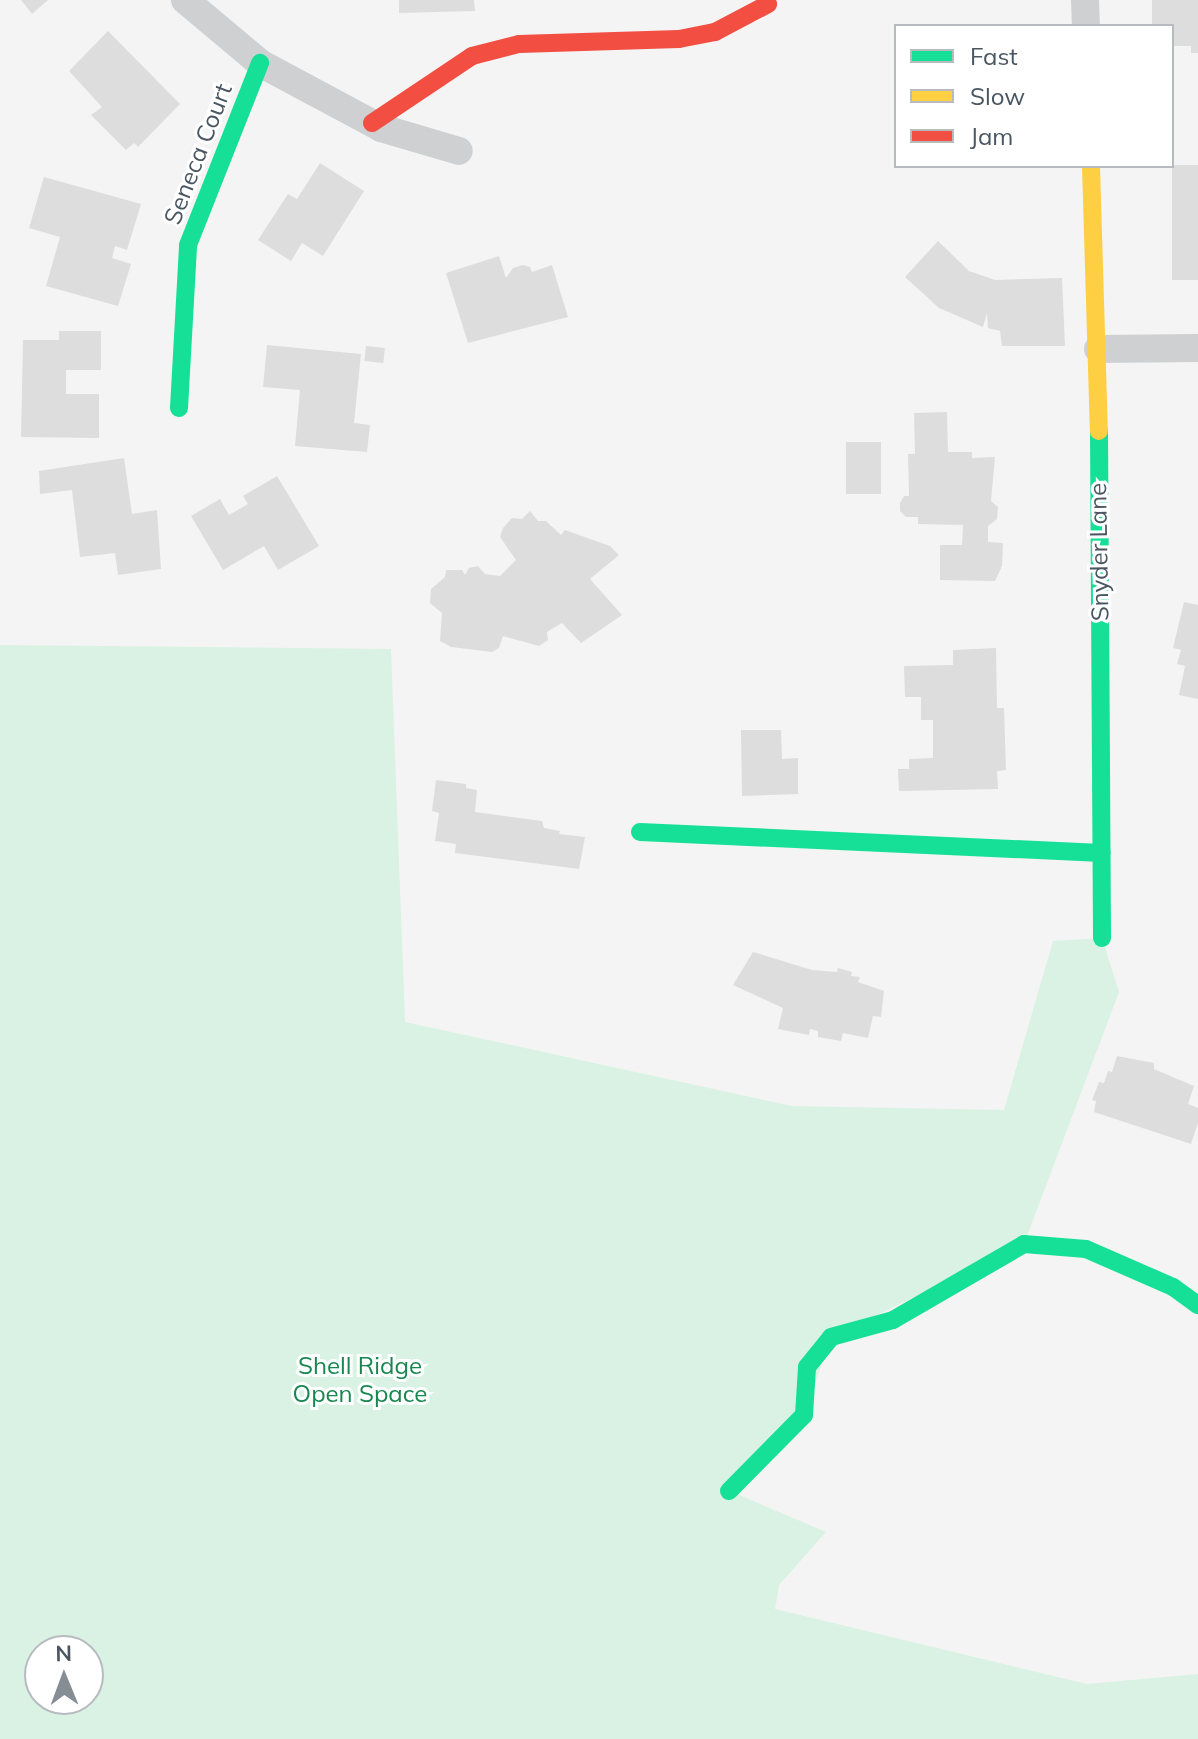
<!DOCTYPE html>
<style>
body{margin:0}
#map{position:relative;width:1198px;height:1739px;overflow:hidden;background:#f4f4f4;font-family:Mulish,sans-serif}
div>[style]{position:absolute}
.green>*{inset:0;background:#d9f2e3}
.building>*{inset:0;background:#ddddde;transform-origin:0 0}
.street>*{height:28px;margin:-14px;padding:0 14px;transform-origin:14px;border-radius:14px;background:#ced0d2}
.fast>*{height:18px;margin:-9px;padding:0 9px;transform-origin:9px;border-radius:9px;background:#16e098}
.slow>*{height:18px;margin:-9px;padding:0 9px;transform-origin:9px;border-radius:9px;background:#ffcf43}
.jam>*{height:18px;margin:-9px;padding:0 9px;transform-origin:9px;border-radius:9px;background:#f24e42}
span{translate:-50% -50%;white-space:nowrap;text-align:center;line-height:1.15;-webkit-text-stroke:6px #fff;paint-order:stroke}
.street-label{font-size:24px;color:#4a5661}
.park-label{font-size:24px;color:#17864f}
.legend{position:absolute;left:894px;top:24px;width:280px;height:144px;box-sizing:border-box;background:#fff;border:2px solid #b7bbc0;margin:0;padding:10px 14px;list-style:none;font-size:24px;color:#4a5661}
.legend li{display:flex;align-items:center;gap:16px;height:40px}
.legend b{width:40px;border:2px solid #b7bbc0}
.north{position:absolute;left:24px;top:1635px;width:80px;height:80px;box-sizing:border-box;background:#fff;border:2px solid #b7bbc0;border-radius:50%;rotate:359deg;font-size:22px;font-weight:700;line-height:32px;text-align:center;color:#4a5661}
.north::after{content:'';display:block;margin:auto;width:28px;height:36px;background:#868d94;clip-path:polygon(50% 0,100% 100%,50% 72%,0 100%)}
</style>
<div id="map">
<div class="green">
<div style="clip-path:polygon(evenodd,0 645px,391px 649px,405px 1022px,792px 1106px,1004px 1110px,1053px 941px,1102px 938px,1119px 992px,1024px 1244px,831px 1337px,804px 1415px,730px 1491px,826px 1532px,779px 1585px,775px 1609px,1087px 1684px,1198px 1674px,1198px 1739px,0 1739px,0 645px,40px 1651px,88px 1651px,88px 1699px,40px 1699px,40px 1651px)"></div>
</div>
<div class="building">
<div style="clip-path:polygon(21px 0,48px 0,32px 14px)"></div>
<div style="clip-path:polygon(399px 0,474px 0,475px 11px,399px 13px)"></div>
<div style="clip-path:polygon(1152px 0,1198px 0,1198px 53px,1191px 53px,1191px 46px,1172px 46px,1172px 26px,1152px 26px)"></div>
<div style="clip-path:polygon(108px 31px,180px 104px,138px 147px,134px 143px,126px 150px,91px 115px,102px 107px,69px 71px)"></div>
<div style="clip-path:polygon(320px 163px,364px 191px,323px 256px,302px 243px,291px 261px,258px 240px,288px 194px,297px 199px)"></div>
<div style="left:1172px;top:165px;width:26px;height:115px"></div>
<div style="clip-path:polygon(44px 177px,141px 204px,127px 250px,115px 246px,112px 258px,131px 264px,118px 306px,46px 286px,60px 237px,29px 228px)"></div>
<div style="clip-path:polygon(938px 241px,969px 271px,995px 280px,1062px 278px,1065px 346px,1002px 346px,1000px 331px,988px 328px,987px 313px,983px 327px,939px 308px,905px 277px)"></div>
<div style="clip-path:polygon(499px 256px,506px 278px,513px 268px,523px 265px,530px 267px,532px 272px,552px 265px,568px 317px,468px 343px,446px 273px)"></div>
<div style="clip-path:polygon(59px 331px,101px 331px,101px 370px,66px 370px,66px 394px,99px 394px,99px 438px,21px 437px,23px 340px,59px 340px)"></div>
<div style="clip-path:polygon(267px 345px,361px 354px,354px 423px,370px 425px,367px 452px,295px 446px,300px 390px,263px 387px)"></div>
<div style="left:366px;top:346px;width:19px;height:15px;rotate:6deg"></div>
<div style="clip-path:polygon(947px 412px,948px 452px,972px 452px,972px 458px,995px 457px,991px 501px,998px 507px,997px 519px,988px 526px,988px 542px,1003px 543px,1002px 566px,995px 581px,940px 580px,940px 545px,962px 545px,963px 525px,918px 524px,918px 517px,906px 517px,900px 511px,900px 503px,904px 496px,909px 496px,908px 454px,915px 454px,914px 413px)"></div>
<div style="left:846px;top:442px;width:35px;height:52px"></div>
<div style="clip-path:polygon(124px 458px,132px 514px,157px 510px,161px 569px,118px 575px,115px 553px,80px 557px,72px 490px,40px 494px,39px 471px)"></div>
<div style="clip-path:polygon(277px 476px,319px 546px,278px 570px,264px 546px,223px 570px,191px 516px,220px 499px,229px 515px,248px 504px,243px 496px)"></div>
<div style="clip-path:polygon(530px 511px,538px 521px,546px 521px,561px 535px,565px 530px,610px 546px,619px 555px,590px 579px,622px 615px,581px 643px,562px 623px,547px 632px,548px 640px,539px 646px,503px 636px,499px 648px,492px 652px,451px 647px,440px 641px,442px 613px,430px 603px,431px 589px,445px 577px,446px 570px,462px 570px,465px 575px,469px 568px,478px 566px,485px 574px,500px 576px,516px 560px,500px 537px,503px 528px,512px 518px,522px 519px)"></div>
<div style="clip-path:polygon(1184px 602px,1198px 605px,1198px 699px,1179px 695px,1185px 666px,1177px 664px,1181px 650px,1173px 648px)"></div>
<div style="clip-path:polygon(996px 648px,997px 708px,1004px 708px,1006px 770px,997px 771px,998px 789px,899px 791px,898px 769px,909px 769px,909px 759px,933px 758px,933px 720px,921px 720px,921px 697px,905px 697px,904px 666px,953px 665px,953px 650px)"></div>
<div style="clip-path:polygon(741px 730px,781px 730px,782px 759px,798px 758px,798px 794px,742px 796px)"></div>
<div style="clip-path:polygon(436px 780px,466px 784px,466px 788px,477px 790px,475px 812px,542px 821px,544px 828px,560px 831px,559px 834px,585px 837px,579px 869px,455px 853px,456px 844px,435px 841px,439px 813px,432px 811px)"></div>
<div style="clip-path:polygon(753px 952px,812px 970px,837px 972px,838px 968px,852px 972px,851px 976px,860px 977px,858px 982px,884px 991px,881px 1017px,873px 1016px,868px 1038px,843px 1033px,841px 1041px,818px 1037px,818px 1031px,810px 1029px,809px 1035px,778px 1029px,783px 1008px,733px 985px)"></div>
<div style="clip-path:polygon(1117px 1056px,1154px 1063px,1154px 1069px,1194px 1086px,1188px 1104px,1198px 1108px,1198px 1123px,1191px 1144px,1094px 1112px,1096px 1101px,1092px 1100px,1099px 1082px,1104px 1083px,1108px 1071px,1112px 1072px)"></div>
</div>
<div class="street">
<div style="left:185px;top:0;width:98px;rotate:40deg"></div>
<div style="left:260px;top:63px;width:137px;rotate:28.2deg"></div>
<div style="left:381px;top:128px;width:81px;rotate:16.4deg"></div>
<div style="left:1085px;top:0;width:26px;rotate:88deg"></div>
<div style="left:1098px;top:349px;width:100px;rotate:-0.6deg"></div>
</div>
<div class="fast">
<div style="left:179px;top:408px;width:163px;rotate:-86.8deg"></div>
<div style="left:188px;top:245px;width:196px;rotate:-68.4deg"></div>
<div style="left:1099px;top:431px;width:507px;rotate:89.66deg"></div>
<div style="left:640px;top:832px;width:462px;rotate:2.6deg"></div>
<div style="left:729px;top:1491px;width:107px;rotate:-45.4deg"></div>
<div style="left:804px;top:1415px;width:48px;rotate:-86.4deg"></div>
<div style="left:807px;top:1367px;width:38px;rotate:-51deg"></div>
<div style="left:831px;top:1337px;width:64px;rotate:-15.3deg"></div>
<div style="left:893px;top:1320px;width:151px;rotate:-30.1deg"></div>
<div style="left:1024px;top:1244px;width:62px;rotate:4.6deg"></div>
<div style="left:1086px;top:1249px;width:95px;rotate:23.6deg"></div>
<div style="left:1173px;top:1287px;width:31px;rotate:36deg"></div>
</div>
<div class="slow">
<div style="left:1091px;top:166px;width:265px;rotate:88.3deg"></div>
</div>
<div class="jam">
<div style="left:372px;top:123px;width:120px;rotate:-33.8deg"></div>
<div style="left:472px;top:56px;width:49px;rotate:-14.3deg"></div>
<div style="left:519px;top:44px;width:160px;rotate:-1.8deg"></div>
<div style="left:679px;top:39px;width:37px;rotate:-11deg"></div>
<div style="left:715px;top:32px;width:60px;rotate:-27.8deg"></div>
</div>
<div class="street-label">
<span style="left:198px;top:154px;rotate:-69deg">Seneca Court</span>
<span style="left:1099px;top:552px;rotate:-91deg">Snyder Lane</span>
</div>
<div class="park-label">
<span style="left:360px;top:1380px">Shell Ridge<br>Open Space</span>
</div>
<ul class="legend">
<li><b style="height:10px;background:#16e098"></b>Fast</li>
<li><b style="height:10px;background:#ffcf43"></b>Slow</li>
<li><b style="height:10px;background:#f24e42"></b>Jam</li>
</ul>
<div class="north">N</div>
</div>
